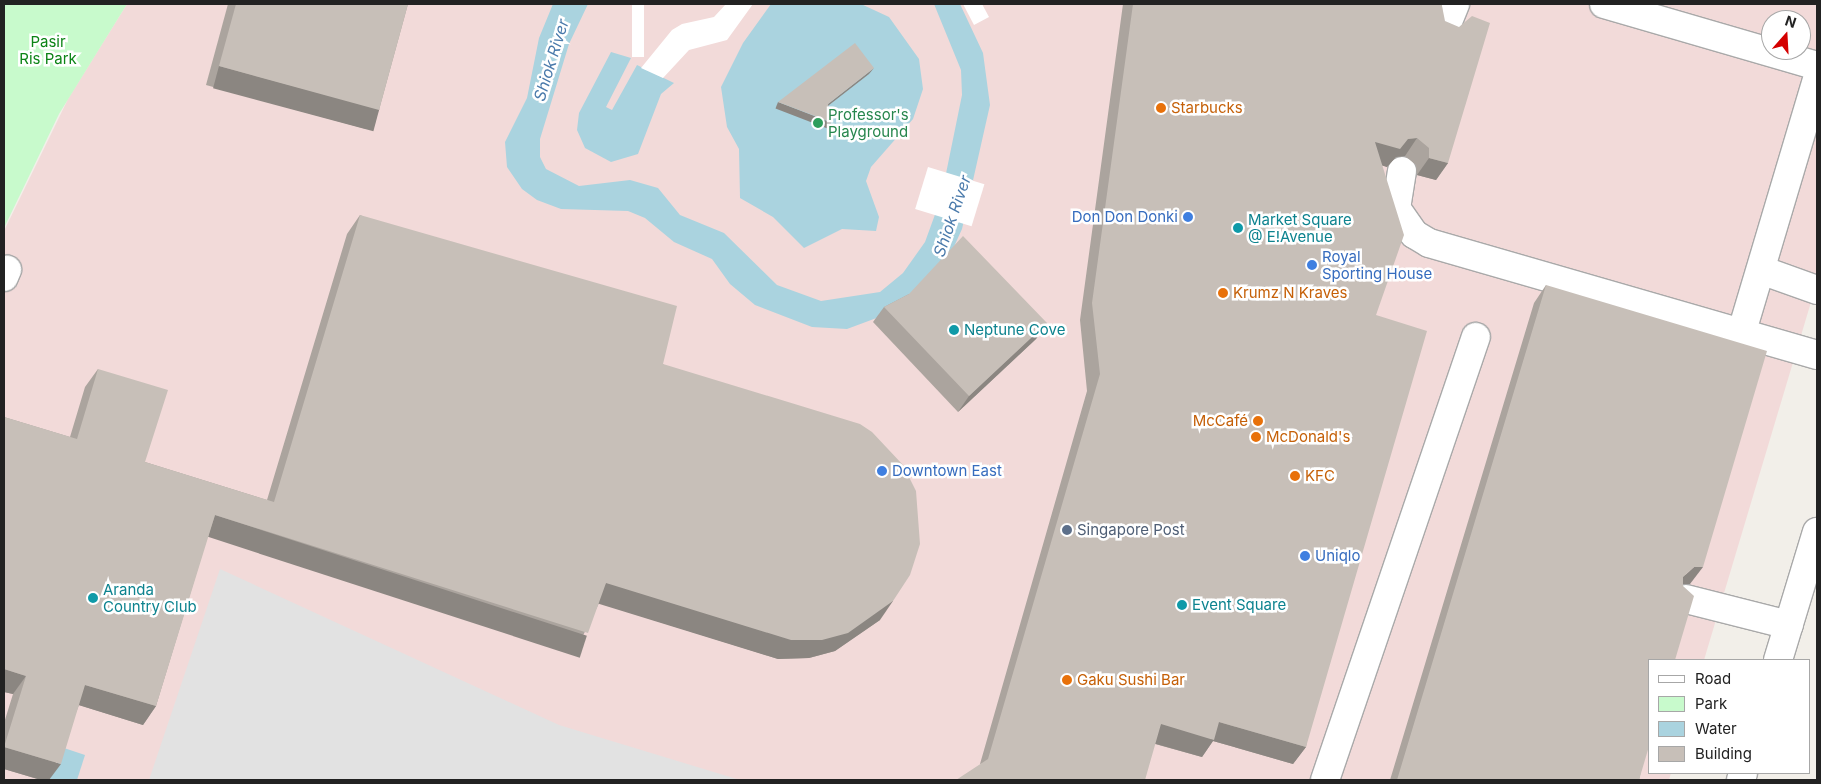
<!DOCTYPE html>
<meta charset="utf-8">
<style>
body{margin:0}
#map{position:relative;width:1821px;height:784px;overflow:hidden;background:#f2efe9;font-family:Inter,sans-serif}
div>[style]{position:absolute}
.commercial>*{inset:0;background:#f2dad9}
.park>*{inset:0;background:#c8facc}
.parking>*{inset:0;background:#e2e2e2}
.water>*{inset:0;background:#aad3df}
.pier>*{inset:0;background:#fff;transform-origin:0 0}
.roads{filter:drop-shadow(1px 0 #a9a9a9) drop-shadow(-1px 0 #a9a9a9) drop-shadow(0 1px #a9a9a9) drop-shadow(0 -1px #a9a9a9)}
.minor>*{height:28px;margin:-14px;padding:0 14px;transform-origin:14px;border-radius:14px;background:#fff}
.wall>*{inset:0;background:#aba49e}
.shaded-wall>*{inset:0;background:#8b8681;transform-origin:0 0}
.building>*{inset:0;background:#c7bfb8}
.dots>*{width:14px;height:14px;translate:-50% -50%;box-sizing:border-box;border:2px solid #fff;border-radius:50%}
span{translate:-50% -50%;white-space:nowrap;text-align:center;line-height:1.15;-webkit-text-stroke:5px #fff;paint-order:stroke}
.park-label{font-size:15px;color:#0c8416}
.food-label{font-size:15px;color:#c56008}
.left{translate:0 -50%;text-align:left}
.right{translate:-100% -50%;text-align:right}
.leisure-label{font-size:15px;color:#27864d}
.shop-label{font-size:15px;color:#366cbe}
.culture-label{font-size:15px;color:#0d838f}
.service-label{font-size:15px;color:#4e5e75}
.water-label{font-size:16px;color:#4a7aab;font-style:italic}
.frame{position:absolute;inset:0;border:5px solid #222;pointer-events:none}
.legend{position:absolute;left:1648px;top:659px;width:162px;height:115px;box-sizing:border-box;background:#fff;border:1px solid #a7a7a7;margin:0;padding:6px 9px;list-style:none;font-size:15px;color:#222}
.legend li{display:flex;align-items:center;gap:10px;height:25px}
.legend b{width:25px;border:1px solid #a7a7a7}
.north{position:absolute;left:1761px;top:10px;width:50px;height:50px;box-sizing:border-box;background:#fff;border:1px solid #a7a7a7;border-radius:50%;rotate:19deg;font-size:14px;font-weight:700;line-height:20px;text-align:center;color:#222}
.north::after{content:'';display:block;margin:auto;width:18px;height:22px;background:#d40000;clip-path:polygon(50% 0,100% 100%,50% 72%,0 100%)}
</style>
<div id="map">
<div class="commercial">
<div style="clip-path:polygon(evenodd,127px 4px,1817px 4px,1817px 282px,1704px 660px,1650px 660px,1650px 773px,1671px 773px,1669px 780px,4px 780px,4px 231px,68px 99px,127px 4px,1771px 20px,1801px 20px,1801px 50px,1771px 50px,1771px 20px)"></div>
</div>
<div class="park">
<div style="clip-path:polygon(4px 4px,127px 4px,59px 114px,4px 228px)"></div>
</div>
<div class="parking">
<div style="clip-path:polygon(220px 569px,559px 725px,740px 780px,149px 780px)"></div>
</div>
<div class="water">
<div style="clip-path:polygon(553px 4px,588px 4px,569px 44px,540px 139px,540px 157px,546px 169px,579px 186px,630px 180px,658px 188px,680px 215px,724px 233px,777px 285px,821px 301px,880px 292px,903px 273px,925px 242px,941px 198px,962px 95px,961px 70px,934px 4px,960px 4px,983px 53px,990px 105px,962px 229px,952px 251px,898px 310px,847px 329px,812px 327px,755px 305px,730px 284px,712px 259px,674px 242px,645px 218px,628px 211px,561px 209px,537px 200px,522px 189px,507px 167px,505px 142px,527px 98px,539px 38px)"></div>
<div style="clip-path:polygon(771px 4px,861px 4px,889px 17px,919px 59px,923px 89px,913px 119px,871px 167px,866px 181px,879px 217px,876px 231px,842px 229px,804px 248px,773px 217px,740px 198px,739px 149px,727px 127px,721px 87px,743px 43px)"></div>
<div style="clip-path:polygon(611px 52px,631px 58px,606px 107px,612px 110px,637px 65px,674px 83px,661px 94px,638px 154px,611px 162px,585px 148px,577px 130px,579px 113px)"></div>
<div style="clip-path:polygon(64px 748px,85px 755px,77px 780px,49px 780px)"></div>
</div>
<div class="pier">
<div style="left:632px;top:4px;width:12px;height:53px"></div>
<div style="clip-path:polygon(726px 4px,753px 4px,727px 40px,689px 50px,663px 78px,641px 68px,672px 30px,682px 24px,714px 17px)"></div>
<div style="clip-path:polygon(963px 4px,982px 4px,989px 17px,974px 25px)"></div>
<div style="left:928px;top:167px;width:59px;height:44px;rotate:17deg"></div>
</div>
<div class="roads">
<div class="minor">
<div style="left:1604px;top:4px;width:222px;rotate:16.2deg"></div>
<div style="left:1445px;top:29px;width:27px;rotate:-68deg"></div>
<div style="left:1402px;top:171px;width:37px;rotate:99deg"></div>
<div style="left:1396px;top:208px;width:32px;rotate:55deg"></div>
<div style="left:1414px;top:234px;width:17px;rotate:31deg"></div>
<div style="left:1429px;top:243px;width:404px;rotate:16.1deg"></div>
<div style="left:1761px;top:270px;width:59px;rotate:19.7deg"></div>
<div style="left:4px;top:277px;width:8px;rotate:-67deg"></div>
<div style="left:1742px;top:331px;width:263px;rotate:-73.4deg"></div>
<div style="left:1686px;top:599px;width:106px;rotate:14.2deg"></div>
<div style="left:1778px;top:660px;width:134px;rotate:-73.1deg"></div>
<div style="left:1325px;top:780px;width:468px;rotate:-71.2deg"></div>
<div style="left:1741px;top:780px;width:7px;rotate:-74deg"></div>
</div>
</div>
<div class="wall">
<div style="clip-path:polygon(228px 4px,408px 4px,379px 110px,366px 129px,206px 85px)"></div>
<div style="clip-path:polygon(1123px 4px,1442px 4px,1442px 6px,1448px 163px,1436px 180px,1417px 175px,1416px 165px,1405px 156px,1396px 157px,1387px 167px,1382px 165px,1376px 315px,1306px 747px,1293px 764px,1213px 741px,1202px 757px,1155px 744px,980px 764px,1087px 391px,1080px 320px)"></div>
<div style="clip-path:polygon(360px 215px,663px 364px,880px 620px,835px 651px,809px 658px,778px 659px,599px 603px,575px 652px,208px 535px,156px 706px,143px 725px,79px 705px,49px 780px,41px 780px,4px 769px,4px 723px,13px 694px,4px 692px,4px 417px,70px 437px,85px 387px,98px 369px,145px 462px,267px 500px,347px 234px)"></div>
<div style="clip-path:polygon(1546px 285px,1690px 584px,1683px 584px,1639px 780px,1390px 780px,1534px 303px)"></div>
<div style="clip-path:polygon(909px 294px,1047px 323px,1036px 339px,958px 412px,873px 322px,884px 307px)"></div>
</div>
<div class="shaded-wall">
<div style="left:219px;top:66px;width:166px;height:23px;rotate:15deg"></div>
<div style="clip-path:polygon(874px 68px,869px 74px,824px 109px,828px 104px)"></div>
<div style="left:778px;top:102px;width:57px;height:7px;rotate:21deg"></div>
<div style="clip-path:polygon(1417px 138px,1405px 156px,1396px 157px,1387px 167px,1363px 160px,1375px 142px)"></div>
<div style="clip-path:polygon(1429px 158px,1448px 163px,1436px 180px,1417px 175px)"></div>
<div style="clip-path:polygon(1047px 323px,1036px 339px,958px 412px,969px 396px)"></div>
<div style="left:215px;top:515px;width:391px;height:23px;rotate:18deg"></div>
<div style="clip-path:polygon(1694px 567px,1703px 567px,1690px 584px,1681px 584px,1683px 577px)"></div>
<div style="clip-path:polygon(606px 583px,893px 601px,880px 620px,835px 651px,809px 658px,778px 659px,593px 602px)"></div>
<div style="clip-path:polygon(4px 669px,26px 676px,13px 694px,4px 692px)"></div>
<div style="clip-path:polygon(85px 685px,156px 706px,143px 725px,72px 703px)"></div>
<div style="clip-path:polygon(1219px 722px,1306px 747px,1293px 764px,1213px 741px,1202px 757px,1149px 742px,1161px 724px)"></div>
<div style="clip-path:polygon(4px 747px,61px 764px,49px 780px,41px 780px,4px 769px)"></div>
</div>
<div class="building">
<div style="clip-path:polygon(236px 4px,408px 4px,379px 110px,219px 66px)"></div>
<div style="clip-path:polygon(1133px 4px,1442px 4px,1442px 6px,1445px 21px,1459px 27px,1472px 16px,1490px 23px,1448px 163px,1429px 158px,1429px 148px,1417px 138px,1408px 139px,1400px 149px,1375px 142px,1404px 235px,1376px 315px,1427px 331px,1306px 747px,1219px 722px,1214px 740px,1161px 724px,1145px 780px,956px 780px,988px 759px,1100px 374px,1092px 303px)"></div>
<div style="clip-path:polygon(855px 43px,874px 68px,828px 104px,831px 122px,778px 102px)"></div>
<div style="clip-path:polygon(360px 215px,677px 306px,663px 364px,860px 424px,872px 432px,903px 465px,916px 491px,920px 544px,910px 575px,893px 601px,848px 633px,822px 640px,791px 640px,606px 583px,588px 633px,215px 515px,156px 706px,85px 685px,61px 764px,4px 747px,26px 676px,4px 669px,4px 417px,77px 439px,98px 369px,168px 390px,145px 462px,274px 502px)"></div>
<div style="clip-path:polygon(963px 236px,1047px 323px,969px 396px,884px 307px,909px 294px)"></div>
<div style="clip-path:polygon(1546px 285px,1767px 351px,1703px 567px,1694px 567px,1683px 577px,1683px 586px,1694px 596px,1675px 660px,1650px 660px,1650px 743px,1639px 780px,1397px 780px)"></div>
</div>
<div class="dots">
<div style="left:1161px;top:108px;background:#e8710a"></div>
<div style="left:818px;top:123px;background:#2e9e5b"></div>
<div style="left:1188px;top:217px;background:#3f7fe0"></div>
<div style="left:1238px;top:228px;background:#0f9aa8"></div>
<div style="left:1312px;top:265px;background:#3f7fe0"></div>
<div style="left:1223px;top:293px;background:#e8710a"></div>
<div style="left:954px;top:330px;background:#0f9aa8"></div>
<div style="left:1258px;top:421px;background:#e8710a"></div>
<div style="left:1256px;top:437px;background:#e8710a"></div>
<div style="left:882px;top:471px;background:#3f7fe0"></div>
<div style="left:1295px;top:476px;background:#e8710a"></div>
<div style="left:1067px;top:530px;background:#5c6f8a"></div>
<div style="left:1305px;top:556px;background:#3f7fe0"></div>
<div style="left:93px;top:598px;background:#0f9aa8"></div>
<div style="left:1182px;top:605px;background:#0f9aa8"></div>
<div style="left:1067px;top:680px;background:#e8710a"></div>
</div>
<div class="park-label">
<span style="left:48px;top:50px">Pasir<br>Ris Park</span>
</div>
<div class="food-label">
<span class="left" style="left:1171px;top:108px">Starbucks</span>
<span class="left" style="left:1233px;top:293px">Krumz N Kraves</span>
<span class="right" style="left:1248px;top:421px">McCafé</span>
<span class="left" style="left:1266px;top:437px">McDonald's</span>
<span class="left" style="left:1305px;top:476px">KFC</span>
<span class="left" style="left:1077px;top:680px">Gaku Sushi Bar</span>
</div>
<div class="leisure-label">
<span class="left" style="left:828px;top:123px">Professor's<br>Playground</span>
</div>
<div class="shop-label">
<span class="right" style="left:1178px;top:217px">Don Don Donki</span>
<span class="left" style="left:1322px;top:265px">Royal<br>Sporting House</span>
<span class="left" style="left:892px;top:471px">Downtown East</span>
<span class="left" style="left:1315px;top:556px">Uniqlo</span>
</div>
<div class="culture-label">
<span class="left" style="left:1248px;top:228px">Market Square<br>@ E!Avenue</span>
<span class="left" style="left:964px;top:330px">Neptune Cove</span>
<span class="left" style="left:103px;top:598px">Aranda<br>Country Club</span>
<span class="left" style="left:1192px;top:605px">Event Square</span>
</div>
<div class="service-label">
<span class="left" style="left:1077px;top:530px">Singapore Post</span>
</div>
<div class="water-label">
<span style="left:551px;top:60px;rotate:-73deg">Shiok River</span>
<span style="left:952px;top:216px;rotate:-71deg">Shiok River</span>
</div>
<div class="frame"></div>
<ul class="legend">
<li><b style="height:6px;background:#fff"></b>Road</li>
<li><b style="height:14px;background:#c8facc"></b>Park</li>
<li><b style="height:14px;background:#aad3df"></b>Water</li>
<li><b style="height:14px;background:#c7bfb8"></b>Building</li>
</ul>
<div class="north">N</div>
</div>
